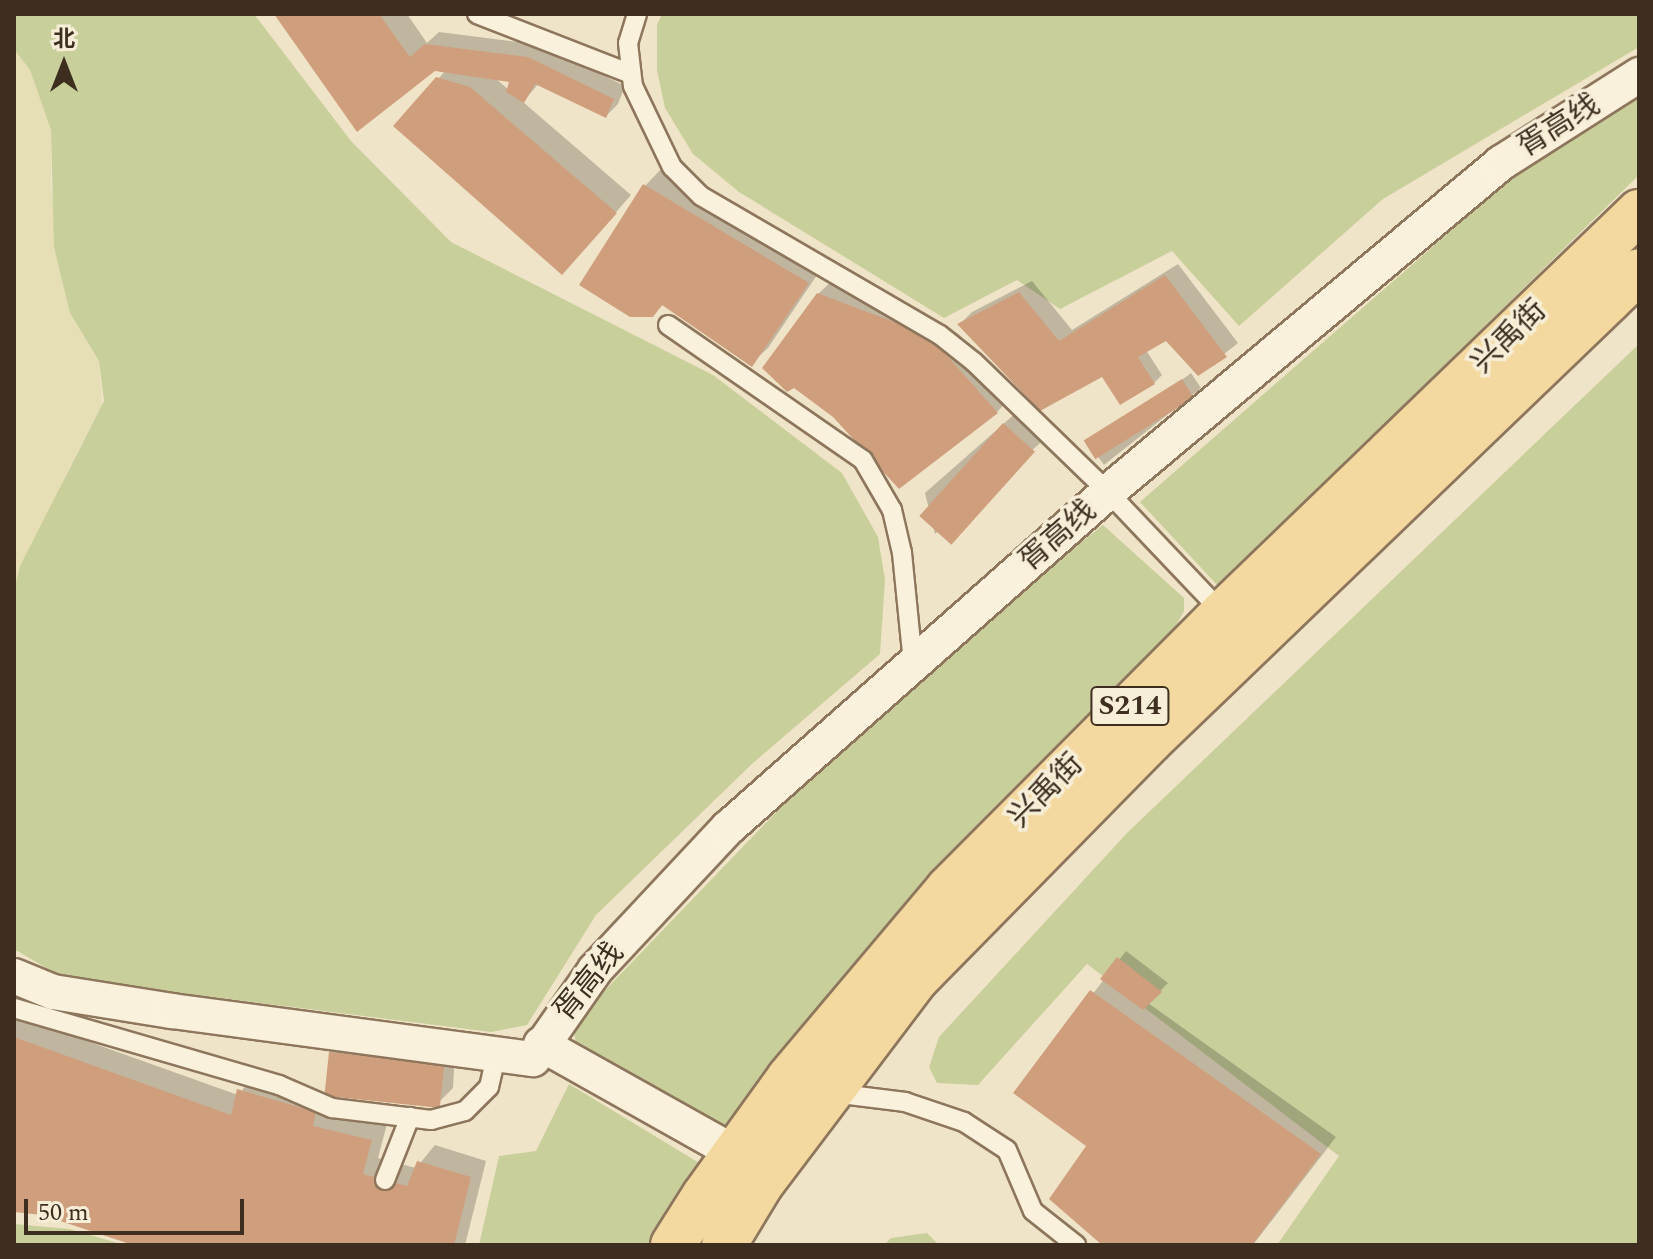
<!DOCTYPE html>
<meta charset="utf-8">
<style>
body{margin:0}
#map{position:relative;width:1653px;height:1259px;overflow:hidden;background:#f0e4c8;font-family:Spectral,"Noto Sans SC",serif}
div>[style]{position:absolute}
.farmland>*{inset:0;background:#e6deb5}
.green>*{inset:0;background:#c9cf9b}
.shadow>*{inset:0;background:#0003}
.building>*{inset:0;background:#cf9f7d;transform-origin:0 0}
.roads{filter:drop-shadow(2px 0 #8d765c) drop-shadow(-2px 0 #8d765c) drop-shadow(0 2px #8d765c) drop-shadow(0 -2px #8d765c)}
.service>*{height:18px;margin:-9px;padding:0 9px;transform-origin:9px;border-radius:9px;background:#faf1dc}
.minor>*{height:34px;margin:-17px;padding:0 17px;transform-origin:17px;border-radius:17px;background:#faf1dc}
.primary>*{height:44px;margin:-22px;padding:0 22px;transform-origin:22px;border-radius:22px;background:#f3d9a0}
span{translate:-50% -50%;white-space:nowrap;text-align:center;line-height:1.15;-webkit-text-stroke:7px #f7eed8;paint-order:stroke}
.shield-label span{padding:2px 6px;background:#f7eed8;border:2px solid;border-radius:6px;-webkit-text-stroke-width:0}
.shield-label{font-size:28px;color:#3d2e20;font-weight:700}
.street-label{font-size:30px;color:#3d2e20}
.frame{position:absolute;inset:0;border:16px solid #3d2e20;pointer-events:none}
.north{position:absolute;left:24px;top:24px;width:80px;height:80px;-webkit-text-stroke:6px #f7eed8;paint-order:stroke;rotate:0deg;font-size:22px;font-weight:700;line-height:32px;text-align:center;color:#3d2e20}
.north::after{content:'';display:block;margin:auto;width:28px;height:36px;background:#3d2e20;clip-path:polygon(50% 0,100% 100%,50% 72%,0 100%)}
.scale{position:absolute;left:24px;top:1199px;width:220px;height:36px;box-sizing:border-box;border:4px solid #3d2e20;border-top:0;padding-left:10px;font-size:24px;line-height:28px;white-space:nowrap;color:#3d2e20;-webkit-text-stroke:6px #f7eed8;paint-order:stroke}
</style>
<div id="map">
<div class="farmland">
<div style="clip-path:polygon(14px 49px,30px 70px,51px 130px,51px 189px,70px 313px,99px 361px,102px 405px,68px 470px,14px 590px)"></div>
</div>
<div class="green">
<div style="clip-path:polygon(14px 14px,254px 14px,351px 141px,451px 242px,713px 375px,842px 473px,878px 537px,885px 580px,880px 654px,753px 763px,596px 915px,527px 1025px,491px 1032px,141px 988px,92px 995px,14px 949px,14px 591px,20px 566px,104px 401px,99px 361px,70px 313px,54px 247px,51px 130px,30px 70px,14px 49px)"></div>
<div style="clip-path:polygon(662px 14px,1639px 14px,1639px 47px,1383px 199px,1239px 326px,1172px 251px,1060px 309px,1017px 280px,944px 318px,739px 192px,693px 154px,665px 108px,657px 70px,657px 25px)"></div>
<div style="clip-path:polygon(1639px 96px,1639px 175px,1219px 587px,1140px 502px,1508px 181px)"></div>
<div style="clip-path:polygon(1639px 344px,1639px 1245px,1277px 1245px,1339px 1156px,1087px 964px,978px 1085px,937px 1083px,929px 1067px,939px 1037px,1127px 833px)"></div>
<div style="clip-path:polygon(1103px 525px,1184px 598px,1184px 611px,1171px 635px,936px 869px,858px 961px,740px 1125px,723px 1128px,578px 1049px,573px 1031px,586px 1010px,783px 805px,1053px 564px)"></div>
<div style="clip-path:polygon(569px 1084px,701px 1164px,651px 1245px,479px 1245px,499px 1156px,536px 1151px)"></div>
<div style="clip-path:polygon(14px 1224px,70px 1229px,124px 1245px,14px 1245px)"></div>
<div style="clip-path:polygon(927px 1233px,939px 1245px,884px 1245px,891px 1238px)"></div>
</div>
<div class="shadow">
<div style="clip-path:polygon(evenodd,277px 14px,407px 14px,427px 43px,439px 32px,541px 45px,625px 86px,618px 104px,606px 116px,539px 83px,523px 102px,631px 195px,578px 256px,438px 79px,446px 70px,277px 14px,495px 78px,512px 80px,509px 90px,495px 78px)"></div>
<div style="clip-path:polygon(661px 169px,823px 266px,768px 348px,751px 364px,664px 304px,652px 315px,645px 186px)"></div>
<div style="clip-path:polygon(1178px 264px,1238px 343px,1199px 374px,1167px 339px,1146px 350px,1162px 375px,1154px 383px,1105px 377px,960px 324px,972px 312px,1032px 281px,1072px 330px)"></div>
<div style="clip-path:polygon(835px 278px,916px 308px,958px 334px,1013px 395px,997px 412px,818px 294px)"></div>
<div style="clip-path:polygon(1191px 373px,1201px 388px,1104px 465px,1092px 448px)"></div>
<div style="clip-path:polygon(1017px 412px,1046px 438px,935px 534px,925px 493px)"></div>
<div style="clip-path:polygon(1126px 951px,1168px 983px,1148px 1003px,1336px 1137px,1253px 1245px,1105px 1245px,1089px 1146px,1016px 1093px)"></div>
<div style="clip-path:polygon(14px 1015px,238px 1095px,256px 1074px,327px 1095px,331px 1053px,343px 1041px,455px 1052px,453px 1088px,440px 1101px,332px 1094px,328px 1109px,387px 1124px,378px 1158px,416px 1168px,435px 1145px,486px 1161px,465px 1245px,139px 1245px,43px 1213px,14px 1210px)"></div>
</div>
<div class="building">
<div style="clip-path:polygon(274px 14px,379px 14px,410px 57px,425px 44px,528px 57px,614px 99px,606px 118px,535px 84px,524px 103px,506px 92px,509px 82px,435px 71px,357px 132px)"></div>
<div style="clip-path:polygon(436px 77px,470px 87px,617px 213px,562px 275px,393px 126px)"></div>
<div style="clip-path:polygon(643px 184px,809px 283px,752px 367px,662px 305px,653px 317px,630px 317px,579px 285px)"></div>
<div style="clip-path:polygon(1165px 275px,1227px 357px,1198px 376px,1166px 341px,1138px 357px,1155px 384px,1120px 405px,1102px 377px,1040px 411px,957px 324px,1019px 292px,1059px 341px)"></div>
<div style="clip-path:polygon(817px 293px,899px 324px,942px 350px,998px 413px,899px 489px,833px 417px,794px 388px,787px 392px,762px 368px)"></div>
<div style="left:1182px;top:379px;width:22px;height:116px;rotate:58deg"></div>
<div style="left:1003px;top:423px;width:43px;height:125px;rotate:42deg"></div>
<div style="clip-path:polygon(1117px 957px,1162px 992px,1143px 1010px,1100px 979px)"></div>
<div style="clip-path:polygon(1090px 990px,1321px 1154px,1252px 1245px,1102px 1245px,1049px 1199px,1086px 1146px,1013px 1093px)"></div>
<div style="clip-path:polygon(14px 1037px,231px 1115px,237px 1089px,316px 1112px,313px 1126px,372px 1140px,363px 1174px,407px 1186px,417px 1161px,471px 1177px,454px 1245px,133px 1245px,42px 1215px,14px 1212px)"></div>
<div style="left:329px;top:1052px;width:116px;height:44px;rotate:6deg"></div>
</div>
<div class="roads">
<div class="service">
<div style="left:477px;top:14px;width:165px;rotate:21.3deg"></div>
<div style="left:637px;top:14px;width:30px;rotate:107deg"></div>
<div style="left:628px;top:43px;width:43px;rotate:83.4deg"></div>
<div style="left:633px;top:86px;width:90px;rotate:64.3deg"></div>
<div style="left:672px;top:167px;width:41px;rotate:45deg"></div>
<div style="left:701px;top:196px;width:276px;rotate:30.2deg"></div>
<div style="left:940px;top:335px;width:43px;rotate:38.5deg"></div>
<div style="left:974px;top:362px;width:187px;rotate:44.1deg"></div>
<div style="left:1108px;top:492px;width:167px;rotate:46.5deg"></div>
<div style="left:668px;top:325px;width:237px;rotate:34.7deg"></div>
<div style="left:863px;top:460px;width:58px;rotate:59.9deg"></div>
<div style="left:892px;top:510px;width:44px;rotate:76.9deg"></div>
<div style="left:902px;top:553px;width:112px;rotate:84.3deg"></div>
<div style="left:14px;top:1008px;width:276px;rotate:16.2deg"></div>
<div style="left:279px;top:1085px;width:58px;rotate:23.5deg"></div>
<div style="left:332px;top:1108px;width:100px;rotate:6.9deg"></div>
<div style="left:431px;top:1120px;width:35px;rotate:-15deg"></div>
<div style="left:465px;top:1111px;width:34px;rotate:-45deg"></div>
<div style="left:489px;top:1087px;width:35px;rotate:-77deg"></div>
<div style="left:833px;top:1093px;width:73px;rotate:7.1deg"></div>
<div style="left:905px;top:1102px;width:62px;rotate:18.7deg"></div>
<div style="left:964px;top:1122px;width:51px;rotate:33.1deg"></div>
<div style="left:1007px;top:1150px;width:66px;rotate:66.9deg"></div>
<div style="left:1033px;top:1211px;width:55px;rotate:38.3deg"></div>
<div style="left:385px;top:1180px;width:68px;rotate:-68.4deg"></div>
</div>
<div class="minor">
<div style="left:14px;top:976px;width:42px;rotate:22.3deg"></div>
<div style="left:53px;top:992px;width:121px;rotate:9.1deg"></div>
<div style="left:172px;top:1011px;width:364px;rotate:7.6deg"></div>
<div style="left:533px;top:1059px;width:108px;rotate:-55.1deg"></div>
<div style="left:595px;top:970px;width:195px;rotate:-46.9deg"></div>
<div style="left:728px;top:828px;width:507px;rotate:-41.48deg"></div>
<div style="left:1108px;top:492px;width:513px;rotate:-39.93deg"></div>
<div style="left:1501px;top:163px;width:164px;rotate:-32.5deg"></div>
<div style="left:541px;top:1044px;width:223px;rotate:29.3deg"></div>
</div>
<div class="primary">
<div style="left:673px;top:1245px;width:58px;rotate:-57.7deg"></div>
<div style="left:704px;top:1196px;width:145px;rotate:-54.2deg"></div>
<div style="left:789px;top:1078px;width:247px;rotate:-49.9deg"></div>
<div style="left:948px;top:889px;width:390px;rotate:-45.1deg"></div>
<div style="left:1223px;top:613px;width:578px;rotate:-43.95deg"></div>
<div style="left:724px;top:1245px;width:71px;rotate:-58.8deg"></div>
<div style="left:761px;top:1184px;width:257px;rotate:-52.9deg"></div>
<div style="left:916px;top:979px;width:334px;rotate:-45.5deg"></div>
<div style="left:1150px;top:741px;width:678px;rotate:-43.86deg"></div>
</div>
</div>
<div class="shield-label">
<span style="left:1130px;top:706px">S214</span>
</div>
<div class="street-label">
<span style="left:1559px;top:126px;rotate:-32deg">胥高线</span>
<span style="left:1509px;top:337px;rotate:-44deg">兴禹街</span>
<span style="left:1058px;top:536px;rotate:-41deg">胥高线</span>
<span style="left:1046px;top:791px;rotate:-45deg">兴禹街</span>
<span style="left:589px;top:982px;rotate:-51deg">胥高线</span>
</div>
<div class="frame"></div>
<div class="north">北</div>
<div class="scale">50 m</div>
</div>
